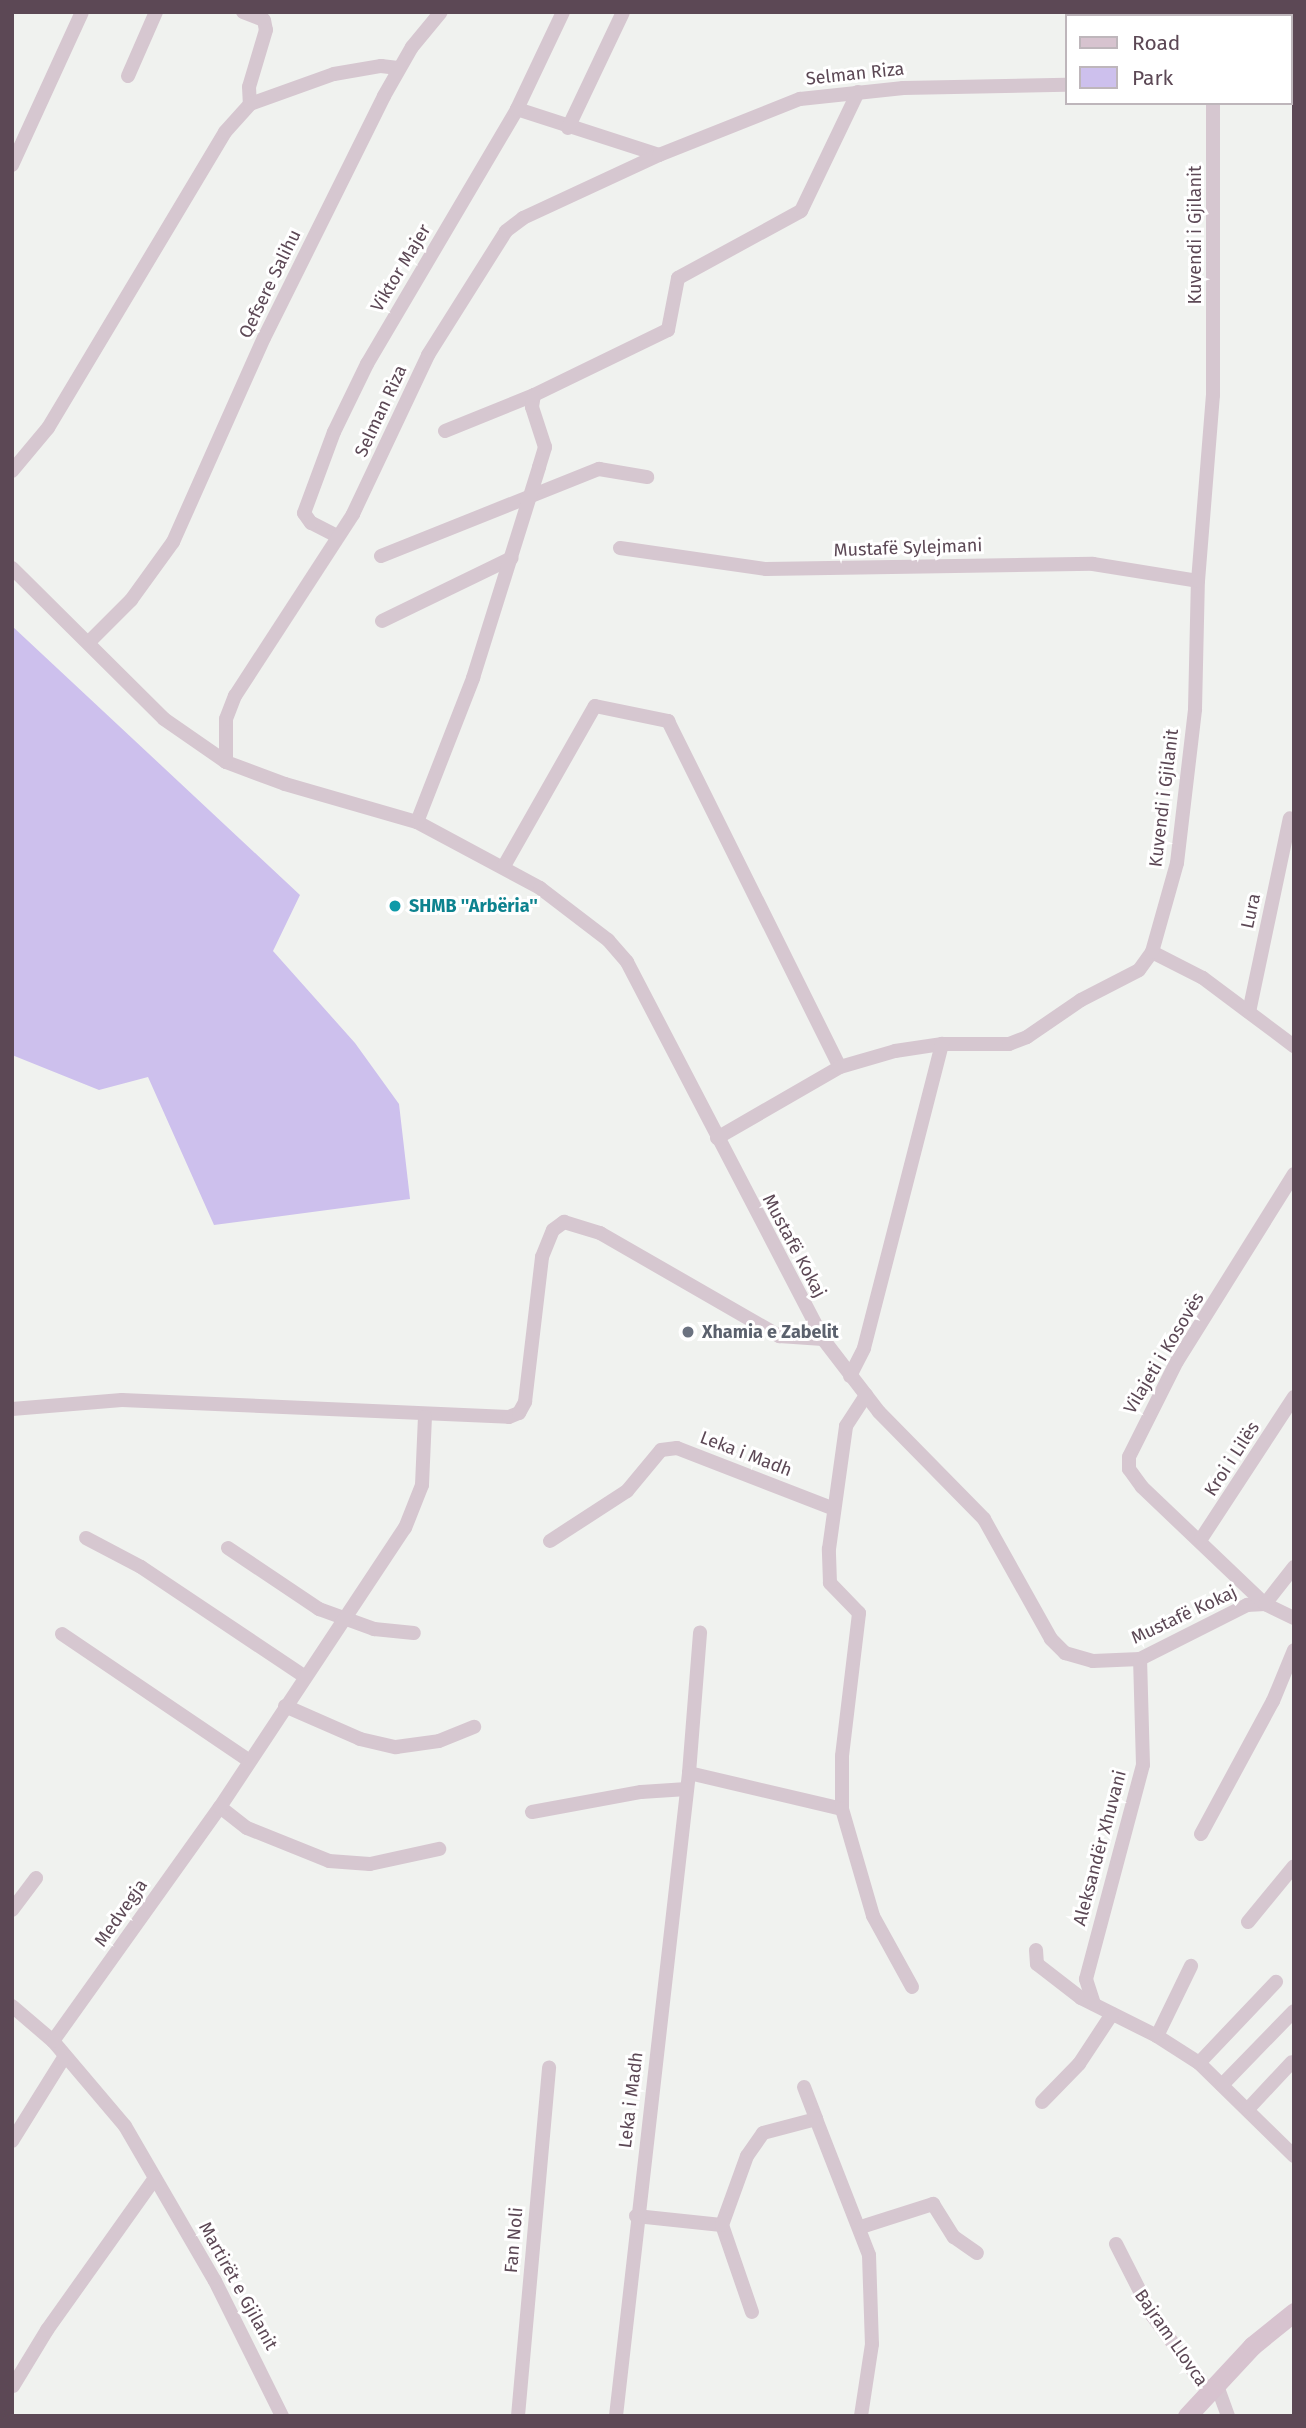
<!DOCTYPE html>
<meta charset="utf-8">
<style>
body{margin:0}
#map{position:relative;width:1306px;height:2428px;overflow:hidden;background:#f0f2ef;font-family:"Fira Sans",sans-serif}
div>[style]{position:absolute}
.green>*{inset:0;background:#cdc0ed}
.street>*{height:14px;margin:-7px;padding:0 7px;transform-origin:7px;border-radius:7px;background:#d6c7d0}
.secondary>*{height:19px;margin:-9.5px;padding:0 9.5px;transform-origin:9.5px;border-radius:9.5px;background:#d7c3cf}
.dots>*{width:19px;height:19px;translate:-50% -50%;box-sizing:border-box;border:4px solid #fff;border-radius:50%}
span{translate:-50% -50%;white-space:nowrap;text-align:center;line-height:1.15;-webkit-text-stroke:6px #fff;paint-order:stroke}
.street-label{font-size:18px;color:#5c4855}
.culture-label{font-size:18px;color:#0d838f;font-weight:700}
.left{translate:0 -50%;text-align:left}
.worship-label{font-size:18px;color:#5b616d;font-weight:700}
.frame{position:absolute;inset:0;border:14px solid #5c4855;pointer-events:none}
.legend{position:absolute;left:1065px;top:14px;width:228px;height:91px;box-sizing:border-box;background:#fff;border:2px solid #beb6bb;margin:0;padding:9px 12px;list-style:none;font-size:21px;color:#5c4855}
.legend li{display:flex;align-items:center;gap:14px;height:35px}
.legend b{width:35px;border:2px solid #beb6bb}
</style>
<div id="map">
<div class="green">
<div style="clip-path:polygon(12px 626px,300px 895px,273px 951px,355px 1043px,399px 1104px,410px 1199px,214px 1225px,148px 1077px,99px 1090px,12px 1055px)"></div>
</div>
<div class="street">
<div style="left:243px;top:12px;width:22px;rotate:21deg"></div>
<div style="left:264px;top:20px;width:10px;rotate:79deg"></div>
<div style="left:266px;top:30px;width:59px;rotate:106.6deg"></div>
<div style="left:249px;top:87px;width:17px;rotate:87deg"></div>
<div style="left:1216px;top:16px;width:4px;rotate:-90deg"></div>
<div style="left:128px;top:76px;width:70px;rotate:-66.4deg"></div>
<div style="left:1290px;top:97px;width:4px"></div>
<div style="left:517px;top:109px;width:149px;rotate:17.9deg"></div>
<div style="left:568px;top:128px;width:128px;rotate:-64.6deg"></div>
<div style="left:12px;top:165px;width:168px;rotate:-65.4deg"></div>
<div style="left:445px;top:431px;width:96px;rotate:-22deg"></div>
<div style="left:12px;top:471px;width:56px;rotate:-50.1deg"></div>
<div style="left:48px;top:428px;width:345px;rotate:-59.1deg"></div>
<div style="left:225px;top:132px;width:38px;rotate:-48deg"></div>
<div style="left:250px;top:104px;width:89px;rotate:-19.7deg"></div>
<div style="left:334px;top:74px;width:48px;rotate:-9.7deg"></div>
<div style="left:381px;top:66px;width:17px;rotate:7deg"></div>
<div style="left:337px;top:536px;width:29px;rotate:-153deg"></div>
<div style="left:311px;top:523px;width:12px;rotate:-125deg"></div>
<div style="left:304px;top:513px;width:86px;rotate:-69.7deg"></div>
<div style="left:334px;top:432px;width:76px;rotate:-64.1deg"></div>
<div style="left:367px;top:364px;width:296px;rotate:-59.5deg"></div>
<div style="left:517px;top:109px;width:107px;rotate:-64.6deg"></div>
<div style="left:620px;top:548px;width:148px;rotate:8.2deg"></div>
<div style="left:766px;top:569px;width:327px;rotate:-0.9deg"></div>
<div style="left:1093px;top:564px;width:106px;rotate:9.2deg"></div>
<div style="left:381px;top:556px;width:235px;rotate:-21.8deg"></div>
<div style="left:599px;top:469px;width:49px;rotate:9.5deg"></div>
<div style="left:12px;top:568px;width:214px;rotate:44.8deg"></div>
<div style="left:164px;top:719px;width:75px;rotate:34.7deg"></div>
<div style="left:226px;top:762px;width:63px;rotate:20.4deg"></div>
<div style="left:285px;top:784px;width:137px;rotate:16.1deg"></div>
<div style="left:417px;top:822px;width:140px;rotate:28.2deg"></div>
<div style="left:540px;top:888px;width:86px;rotate:37.4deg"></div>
<div style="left:608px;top:940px;width:29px;rotate:49deg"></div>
<div style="left:627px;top:962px;width:425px;rotate:62.5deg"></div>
<div style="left:823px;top:1339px;width:92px;rotate:52.5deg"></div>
<div style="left:879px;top:1412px;width:150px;rotate:45.5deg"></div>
<div style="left:984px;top:1519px;width:137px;rotate:60.8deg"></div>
<div style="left:1051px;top:1639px;width:20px;rotate:45deg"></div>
<div style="left:1065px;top:1653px;width:29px;rotate:16deg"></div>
<div style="left:1093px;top:1661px;width:47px;rotate:-2.4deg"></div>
<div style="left:1140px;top:1659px;width:120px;rotate:-26.8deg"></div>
<div style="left:1247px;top:1605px;width:18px;rotate:-3deg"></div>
<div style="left:1265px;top:1604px;width:32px;rotate:26deg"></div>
<div style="left:382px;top:621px;width:144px;rotate:-25.9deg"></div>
<div style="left:90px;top:641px;width:58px;rotate:-45deg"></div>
<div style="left:131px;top:600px;width:72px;rotate:-54.1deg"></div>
<div style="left:173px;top:542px;width:223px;rotate:-66deg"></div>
<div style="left:264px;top:338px;width:270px;rotate:-63.6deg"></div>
<div style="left:384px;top:96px;width:56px;rotate:-60.3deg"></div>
<div style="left:412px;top:47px;width:45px;rotate:-50.4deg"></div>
<div style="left:226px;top:762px;width:43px;rotate:-90deg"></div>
<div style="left:226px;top:719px;width:25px;rotate:-69deg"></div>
<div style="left:235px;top:696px;width:217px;rotate:-57deg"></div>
<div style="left:353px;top:514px;width:176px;rotate:-64.7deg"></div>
<div style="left:428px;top:355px;width:146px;rotate:-57.8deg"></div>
<div style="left:506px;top:231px;width:21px;rotate:-37deg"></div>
<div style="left:523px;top:218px;width:150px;rotate:-24.9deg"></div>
<div style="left:659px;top:155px;width:152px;rotate:-21.7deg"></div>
<div style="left:800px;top:99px;width:104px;rotate:-6.1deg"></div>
<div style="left:903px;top:88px;width:163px;rotate:-1.1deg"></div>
<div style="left:417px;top:822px;width:155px;rotate:-68.7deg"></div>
<div style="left:473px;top:678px;width:221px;rotate:-72.6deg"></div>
<div style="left:539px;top:467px;width:21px;rotate:-73deg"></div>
<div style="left:545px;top:447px;width:42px;rotate:-108deg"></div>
<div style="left:532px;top:407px;width:12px;rotate:-81deg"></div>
<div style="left:534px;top:395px;width:149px;rotate:-25.9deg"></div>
<div style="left:668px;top:330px;width:53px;rotate:-79.1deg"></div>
<div style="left:678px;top:278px;width:140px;rotate:-28.6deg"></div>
<div style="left:801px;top:211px;width:132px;rotate:-64.4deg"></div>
<div style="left:504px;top:866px;width:184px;rotate:-60.4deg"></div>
<div style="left:595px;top:706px;width:75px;rotate:11.6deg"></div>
<div style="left:668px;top:721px;width:386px;rotate:63.6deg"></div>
<div style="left:1152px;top:952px;width:57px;rotate:27deg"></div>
<div style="left:1203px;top:978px;width:114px;rotate:36.8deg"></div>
<div style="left:1249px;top:1012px;width:198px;rotate:-78.1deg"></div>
<div style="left:717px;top:1138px;width:142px;rotate:-30deg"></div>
<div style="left:840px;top:1067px;width:57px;rotate:-16.2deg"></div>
<div style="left:895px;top:1051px;width:48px;rotate:-8.5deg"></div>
<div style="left:942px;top:1044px;width:67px"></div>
<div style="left:1009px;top:1044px;width:19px;rotate:-21deg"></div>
<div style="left:1027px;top:1037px;width:65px;rotate:-34.4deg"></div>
<div style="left:1081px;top:1000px;width:65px;rotate:-27.3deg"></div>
<div style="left:1139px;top:970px;width:22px;rotate:-54deg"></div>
<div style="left:1152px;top:952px;width:92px;rotate:-74.3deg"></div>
<div style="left:1177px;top:863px;width:155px;rotate:-83.3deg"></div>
<div style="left:1195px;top:709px;width:128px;rotate:-88.7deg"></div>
<div style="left:1198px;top:581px;width:187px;rotate:-85.4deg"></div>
<div style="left:1213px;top:395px;width:292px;rotate:-90deg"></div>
<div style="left:1294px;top:1174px;width:221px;rotate:122deg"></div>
<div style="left:1177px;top:1361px;width:107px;rotate:116.6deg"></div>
<div style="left:1129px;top:1457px;width:12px;rotate:90deg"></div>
<div style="left:1129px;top:1469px;width:22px;rotate:54deg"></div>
<div style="left:1142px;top:1487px;width:170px;rotate:43.6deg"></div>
<div style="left:1265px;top:1604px;width:47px;rotate:-51.9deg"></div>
<div style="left:850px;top:1376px;width:31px;rotate:-63deg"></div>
<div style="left:864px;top:1348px;width:314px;rotate:-75.6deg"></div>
<div style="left:12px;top:1409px;width:110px;rotate:-4.7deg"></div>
<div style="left:122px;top:1400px;width:387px;rotate:2.5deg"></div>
<div style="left:509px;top:1417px;width:11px;rotate:-22deg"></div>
<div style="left:519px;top:1413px;width:13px;rotate:-61deg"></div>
<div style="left:525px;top:1402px;width:146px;rotate:-83.3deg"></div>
<div style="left:542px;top:1257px;width:29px;rotate:-68deg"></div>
<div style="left:553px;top:1230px;width:14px;rotate:-36deg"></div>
<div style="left:564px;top:1222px;width:38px;rotate:17deg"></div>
<div style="left:600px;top:1233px;width:207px;rotate:29.9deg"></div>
<div style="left:779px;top:1336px;width:44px;rotate:3.9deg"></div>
<div style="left:86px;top:1538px;width:62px;rotate:27.8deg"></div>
<div style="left:141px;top:1567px;width:196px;rotate:33.8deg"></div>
<div style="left:1201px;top:1539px;width:170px;rotate:-56.8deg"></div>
<div style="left:550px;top:1541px;width:92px;rotate:-33deg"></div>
<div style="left:627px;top:1491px;width:53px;rotate:-50.3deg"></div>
<div style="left:661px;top:1450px;width:16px;rotate:-7deg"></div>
<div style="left:677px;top:1448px;width:168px;rotate:21.2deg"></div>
<div style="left:228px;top:1548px;width:110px;rotate:33.8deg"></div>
<div style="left:319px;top:1609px;width:59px;rotate:20deg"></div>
<div style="left:374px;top:1629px;width:40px;rotate:5.7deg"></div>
<div style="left:62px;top:1634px;width:225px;rotate:34.1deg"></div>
<div style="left:285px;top:1706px;width:82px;rotate:23.7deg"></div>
<div style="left:360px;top:1739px;width:37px;rotate:13deg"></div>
<div style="left:396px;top:1747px;width:43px;rotate:-7.9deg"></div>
<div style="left:439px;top:1741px;width:38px;rotate:-22deg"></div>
<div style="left:689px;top:1773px;width:141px;rotate:-85.5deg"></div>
<div style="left:220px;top:1807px;width:34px;rotate:38deg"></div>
<div style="left:247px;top:1828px;width:88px;rotate:21.9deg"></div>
<div style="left:329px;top:1861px;width:41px;rotate:4.2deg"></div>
<div style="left:370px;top:1864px;width:71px;rotate:-12.3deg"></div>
<div style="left:842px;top:1809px;width:53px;rotate:-90deg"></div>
<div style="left:842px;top:1756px;width:144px;rotate:-83.2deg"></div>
<div style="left:859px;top:1613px;width:42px;rotate:-134deg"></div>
<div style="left:830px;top:1583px;width:34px;rotate:-92deg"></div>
<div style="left:829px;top:1549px;width:124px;rotate:-82.1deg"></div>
<div style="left:846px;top:1426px;width:37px;rotate:-57deg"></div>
<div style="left:532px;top:1812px;width:111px;rotate:-10.4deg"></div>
<div style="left:641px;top:1792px;width:46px;rotate:-3.7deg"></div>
<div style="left:1201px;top:1834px;width:151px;rotate:-61.6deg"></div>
<div style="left:1273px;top:1701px;width:55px;rotate:-67.6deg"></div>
<div style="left:12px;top:1910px;width:40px;rotate:-53deg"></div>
<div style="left:1248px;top:1922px;width:72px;rotate:-50.6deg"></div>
<div style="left:1036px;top:1950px;width:14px;rotate:86deg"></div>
<div style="left:1037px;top:1964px;width:56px;rotate:37.7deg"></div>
<div style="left:1081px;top:1998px;width:85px;rotate:26.6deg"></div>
<div style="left:1157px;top:2036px;width:50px;rotate:32.7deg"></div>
<div style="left:1199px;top:2063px;width:133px;rotate:44.4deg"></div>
<div style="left:1094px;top:2004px;width:26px;rotate:-108deg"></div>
<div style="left:1086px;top:1979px;width:221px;rotate:-75.1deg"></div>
<div style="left:1143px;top:1765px;width:106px;rotate:-91.6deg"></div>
<div style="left:12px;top:2006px;width:54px;rotate:40.5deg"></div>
<div style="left:53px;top:2041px;width:111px;rotate:49.7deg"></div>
<div style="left:125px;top:2126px;width:179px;rotate:59.9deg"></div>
<div style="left:215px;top:2281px;width:151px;rotate:63.6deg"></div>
<div style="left:1157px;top:2036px;width:78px;rotate:-64.1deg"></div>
<div style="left:53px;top:2041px;width:287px;rotate:-54.5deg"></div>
<div style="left:220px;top:1807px;width:335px;rotate:-56.5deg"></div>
<div style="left:405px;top:1528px;width:46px;rotate:-68.4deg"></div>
<div style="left:422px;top:1485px;width:68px;rotate:-87.5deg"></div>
<div style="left:1199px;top:2063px;width:112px;rotate:-46.5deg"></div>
<div style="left:1222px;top:2085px;width:103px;rotate:-45.8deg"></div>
<div style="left:804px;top:2087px;width:34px;rotate:69deg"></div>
<div style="left:1042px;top:2102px;width:53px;rotate:-45.8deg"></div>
<div style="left:1079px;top:2064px;width:60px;rotate:-56.6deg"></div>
<div style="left:1248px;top:2109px;width:64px;rotate:-46.9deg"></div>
<div style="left:12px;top:2141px;width:100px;rotate:-58.1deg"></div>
<div style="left:636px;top:2216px;width:86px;rotate:6deg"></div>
<div style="left:722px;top:2225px;width:92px;rotate:71deg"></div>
<div style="left:722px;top:2225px;width:73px;rotate:-70.1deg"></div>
<div style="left:747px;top:2156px;width:28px;rotate:-55deg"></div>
<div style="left:763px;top:2133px;width:55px;rotate:-14.8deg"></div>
<div style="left:816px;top:2119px;width:146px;rotate:68.7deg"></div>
<div style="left:869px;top:2255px;width:89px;rotate:88.1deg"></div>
<div style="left:872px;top:2344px;width:73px;rotate:98.7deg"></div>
<div style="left:861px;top:2227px;width:76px;rotate:-17.7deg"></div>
<div style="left:933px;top:2204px;width:39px;rotate:58deg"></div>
<div style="left:954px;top:2237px;width:28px;rotate:35deg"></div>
<div style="left:1116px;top:2244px;width:80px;rotate:63.1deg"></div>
<div style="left:1152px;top:2315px;width:96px;rotate:53.5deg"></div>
<div style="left:1216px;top:2383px;width:35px;rotate:70deg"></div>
<div style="left:13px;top:2386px;width:66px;rotate:-58.7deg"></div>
<div style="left:47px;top:2330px;width:186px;rotate:-54.6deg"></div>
<div style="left:518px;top:2416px;width:350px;rotate:-84.9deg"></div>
<div style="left:616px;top:2416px;width:647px;rotate:-83.52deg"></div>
<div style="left:689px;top:1773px;width:157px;rotate:13.2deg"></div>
<div style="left:842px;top:1809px;width:111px;rotate:73.8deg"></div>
<div style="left:873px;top:1916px;width:81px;rotate:61.2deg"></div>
</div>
<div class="secondary">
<div style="left:1187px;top:2416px;width:96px;rotate:-47.1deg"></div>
<div style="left:1252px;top:2346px;width:54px;rotate:-39deg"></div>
</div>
<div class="dots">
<div style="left:395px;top:906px;background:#0f9aa8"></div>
<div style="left:688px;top:1332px;background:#6b7280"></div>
</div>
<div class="street-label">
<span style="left:855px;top:74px;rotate:-6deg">Selman Riza</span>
<span style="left:1195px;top:235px;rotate:-90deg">Kuvendi i Gjilanit</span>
<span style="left:401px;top:268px;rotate:-59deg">Viktor Majer</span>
<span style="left:270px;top:284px;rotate:-64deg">Qefsere Salihu</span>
<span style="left:381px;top:411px;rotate:-65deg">Selman Riza</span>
<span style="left:908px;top:548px;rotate:-2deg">Mustafë Sylejmani</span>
<span style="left:1164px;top:798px;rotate:-83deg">Kuvendi i Gjilanit</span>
<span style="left:1251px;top:911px;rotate:-78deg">Lura</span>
<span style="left:794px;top:1246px;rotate:62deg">Mustafë Kokaj</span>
<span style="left:1164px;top:1353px;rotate:-59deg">Vilajeti i Kosovës</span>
<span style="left:746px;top:1454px;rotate:21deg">Leka i Madh</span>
<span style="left:1232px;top:1459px;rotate:-57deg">Kroi i Lilës</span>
<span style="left:1184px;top:1615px;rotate:-25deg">Mustafë Kokaj</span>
<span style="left:1100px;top:1848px;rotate:-75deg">Aleksandër Xhuvani</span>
<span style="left:121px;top:1913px;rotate:-55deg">Medvegja</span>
<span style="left:631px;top:2100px;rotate:-83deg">Leka i Madh</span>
<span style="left:514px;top:2240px;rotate:-85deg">Fan Noli</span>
<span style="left:238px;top:2286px;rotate:61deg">Martirët e Gjilanit</span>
<span style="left:1171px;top:2338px;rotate:55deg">Bajram Llovca</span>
</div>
<div class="culture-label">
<span class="left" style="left:409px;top:906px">SHMB ''Arbëria''</span>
</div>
<div class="worship-label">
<span class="left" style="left:702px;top:1332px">Xhamia e Zabelit</span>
</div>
<div class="frame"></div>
<ul class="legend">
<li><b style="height:9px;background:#d7c3cf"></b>Road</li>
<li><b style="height:19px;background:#cdc0ed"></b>Park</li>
</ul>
</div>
